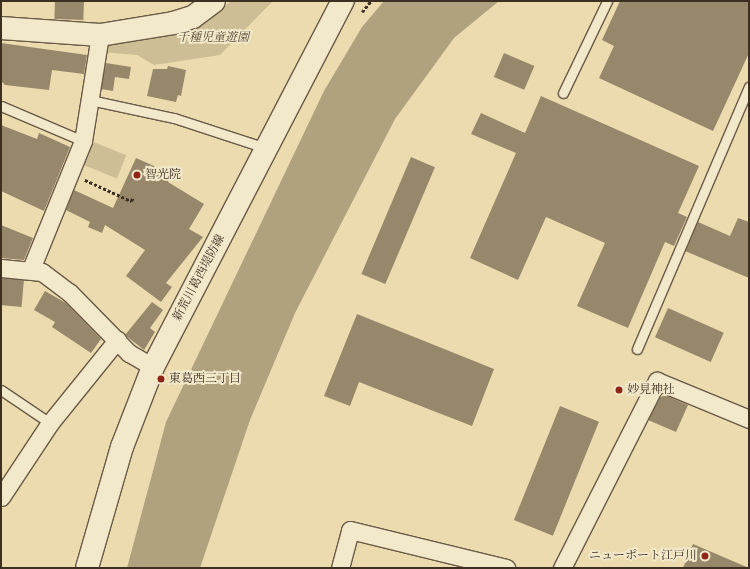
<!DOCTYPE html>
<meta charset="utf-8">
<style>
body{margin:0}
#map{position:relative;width:750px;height:569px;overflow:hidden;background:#ebdbae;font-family:Cardo,"Noto Serif JP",serif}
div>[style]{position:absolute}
.green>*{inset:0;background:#cebe96;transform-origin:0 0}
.water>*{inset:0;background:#b0a17f}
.building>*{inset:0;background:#98886b;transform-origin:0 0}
.path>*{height:2.5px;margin-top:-1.25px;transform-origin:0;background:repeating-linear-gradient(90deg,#3e2f23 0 3px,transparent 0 5px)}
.roads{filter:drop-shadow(1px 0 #695a46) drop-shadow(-1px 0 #695a46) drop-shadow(0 1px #695a46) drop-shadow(0 -1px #695a46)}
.lane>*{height:9px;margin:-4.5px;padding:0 4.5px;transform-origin:4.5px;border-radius:4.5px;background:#f2e8ca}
.street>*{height:17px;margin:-8.5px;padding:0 8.5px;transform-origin:8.5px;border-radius:8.5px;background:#f2e8ca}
.secondary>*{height:22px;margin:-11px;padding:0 11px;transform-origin:11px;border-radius:11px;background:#f2e8ca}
.dots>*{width:11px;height:11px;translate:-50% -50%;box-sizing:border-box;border:2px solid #f2e8ca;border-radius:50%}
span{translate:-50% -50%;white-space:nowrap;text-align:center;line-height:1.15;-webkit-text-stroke:4px #f2e8ca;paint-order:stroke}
.park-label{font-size:12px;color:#5b4c3a;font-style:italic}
.poi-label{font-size:12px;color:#3e2f23}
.left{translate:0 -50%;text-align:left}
.right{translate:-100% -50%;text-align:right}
.street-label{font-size:12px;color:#3e2f23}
.frame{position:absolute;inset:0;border:2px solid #3e2f23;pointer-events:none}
</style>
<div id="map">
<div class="green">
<div style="clip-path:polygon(231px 1px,273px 1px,220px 55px,154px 65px,137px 55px,101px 52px,104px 41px,179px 34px,208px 20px)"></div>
<div style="left:91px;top:141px;width:38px;height:25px;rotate:22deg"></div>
</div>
<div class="water">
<div style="clip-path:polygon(384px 1px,499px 1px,454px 38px,395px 119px,295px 313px,250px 420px,200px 568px,127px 568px,166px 422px,324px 91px,362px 27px)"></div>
</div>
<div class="building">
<div style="left:55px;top:1px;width:29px;height:18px;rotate:2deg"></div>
<div style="clip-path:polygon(620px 1px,749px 1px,749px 53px,713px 131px,599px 78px,614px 46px,602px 40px)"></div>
<div style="clip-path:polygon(1px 43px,87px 55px,84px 74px,52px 70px,49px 90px,5px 85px,1px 81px)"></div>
<div style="left:504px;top:53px;width:33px;height:26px;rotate:23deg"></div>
<div style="clip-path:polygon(106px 63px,131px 67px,129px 79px,115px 77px,113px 91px,101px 89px)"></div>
<div style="clip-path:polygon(168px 66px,186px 70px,181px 96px,178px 95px,176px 102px,147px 96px,153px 69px,167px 69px)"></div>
<div style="clip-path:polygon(541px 96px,699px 166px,678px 213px,687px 217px,674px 246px,665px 242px,628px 328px,577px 306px,605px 243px,546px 217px,518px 280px,470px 258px,516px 153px,471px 134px,481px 113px,525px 133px)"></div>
<div style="clip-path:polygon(1px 125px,37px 139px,39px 133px,70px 147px,44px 211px,1px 191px)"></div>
<div style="left:411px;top:157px;width:26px;height:127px;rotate:23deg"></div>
<div style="clip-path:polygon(136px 158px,172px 174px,168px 182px,204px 204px,189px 229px,203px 237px,166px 283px,172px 287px,161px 302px,126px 276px,145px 250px,105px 225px,102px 233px,88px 227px,90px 222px,66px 210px,74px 190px,113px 208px)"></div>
<div style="clip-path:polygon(738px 218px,749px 222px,749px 278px,685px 251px,698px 222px,730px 236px)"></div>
<div style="clip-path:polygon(1px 225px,33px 238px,24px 260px,1px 258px)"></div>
<div style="left:1px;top:278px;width:23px;height:27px;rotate:5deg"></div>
<div style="clip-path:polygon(45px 291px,66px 303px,101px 339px,91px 353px,52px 327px,55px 322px,34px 310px)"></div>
<div style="clip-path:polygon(152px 302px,163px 310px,150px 328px,155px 332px,144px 350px,125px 335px)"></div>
<div style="left:668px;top:308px;width:61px;height:32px;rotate:24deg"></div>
<div style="clip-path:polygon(357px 314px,494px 369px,472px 426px,359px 382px,350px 406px,324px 396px)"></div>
<div style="clip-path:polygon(665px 395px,688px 405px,676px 432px,648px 420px,659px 398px)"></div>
<div style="left:560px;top:406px;width:42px;height:123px;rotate:22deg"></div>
<div style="clip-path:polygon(693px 544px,749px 568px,683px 568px)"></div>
</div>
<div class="path">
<div style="left:362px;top:12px;width:14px;rotate:-51deg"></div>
<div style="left:85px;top:180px;width:51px;rotate:24.5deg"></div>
<div style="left:131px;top:201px;width:4px;rotate:-56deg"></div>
</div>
<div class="roads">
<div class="lane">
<div style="left:563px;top:93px;width:102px;rotate:-64.4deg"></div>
<div style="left:90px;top:100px;width:86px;rotate:12.1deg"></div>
<div style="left:174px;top:118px;width:97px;rotate:18.1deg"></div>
<div style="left:1px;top:106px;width:89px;rotate:23.1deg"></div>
<div style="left:637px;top:349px;width:285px;rotate:-66.9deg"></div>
<div style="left:1px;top:390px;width:59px;rotate:34deg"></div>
</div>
<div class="street">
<div style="left:1px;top:268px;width:41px;rotate:5.6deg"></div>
<div style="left:42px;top:272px;width:34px;rotate:37deg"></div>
<div style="left:69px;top:292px;width:86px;rotate:45.5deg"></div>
<div style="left:129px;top:353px;width:28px;rotate:30deg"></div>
<div style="left:31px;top:269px;width:138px;rotate:-67.9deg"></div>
<div style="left:83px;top:141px;width:107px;rotate:-80.9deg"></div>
<div style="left:1px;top:497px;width:89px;rotate:-56.5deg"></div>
<div style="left:50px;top:423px;width:107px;rotate:-51.1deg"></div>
<div style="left:340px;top:568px;width:39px;rotate:-75deg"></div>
<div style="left:350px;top:530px;width:161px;rotate:13.7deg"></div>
<div style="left:562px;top:568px;width:210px;rotate:-63.1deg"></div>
<div style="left:657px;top:381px;width:100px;rotate:22.4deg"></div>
</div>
<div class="secondary">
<div style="left:1px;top:28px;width:99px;rotate:4deg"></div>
<div style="left:100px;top:35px;width:74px;rotate:-9.3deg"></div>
<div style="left:173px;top:23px;width:21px;rotate:-17deg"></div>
<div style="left:193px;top:17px;width:26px;rotate:-37deg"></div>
<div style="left:87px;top:568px;width:126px;rotate:-73.9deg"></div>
<div style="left:122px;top:447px;width:86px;rotate:-68.8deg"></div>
<div style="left:153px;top:367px;width:412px;rotate:-62.6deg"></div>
</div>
</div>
<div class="dots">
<div style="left:137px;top:175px;background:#8f2418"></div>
<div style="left:161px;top:379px;background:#8f2418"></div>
<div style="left:619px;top:390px;background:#8f2418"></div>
<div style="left:705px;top:556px;background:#8f2418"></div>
</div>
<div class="park-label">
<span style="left:213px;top:38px">千種児童遊園</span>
</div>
<div class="poi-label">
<span class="left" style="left:145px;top:175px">智光院</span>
<span class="left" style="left:169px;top:379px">東葛西三丁目</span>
<span class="left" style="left:627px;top:390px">妙見神社</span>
<span class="right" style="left:697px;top:556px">ニューポート江戸川</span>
</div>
<div class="street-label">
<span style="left:199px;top:278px;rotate:-62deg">新荒川葛西堤防線</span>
</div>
<div class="frame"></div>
</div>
